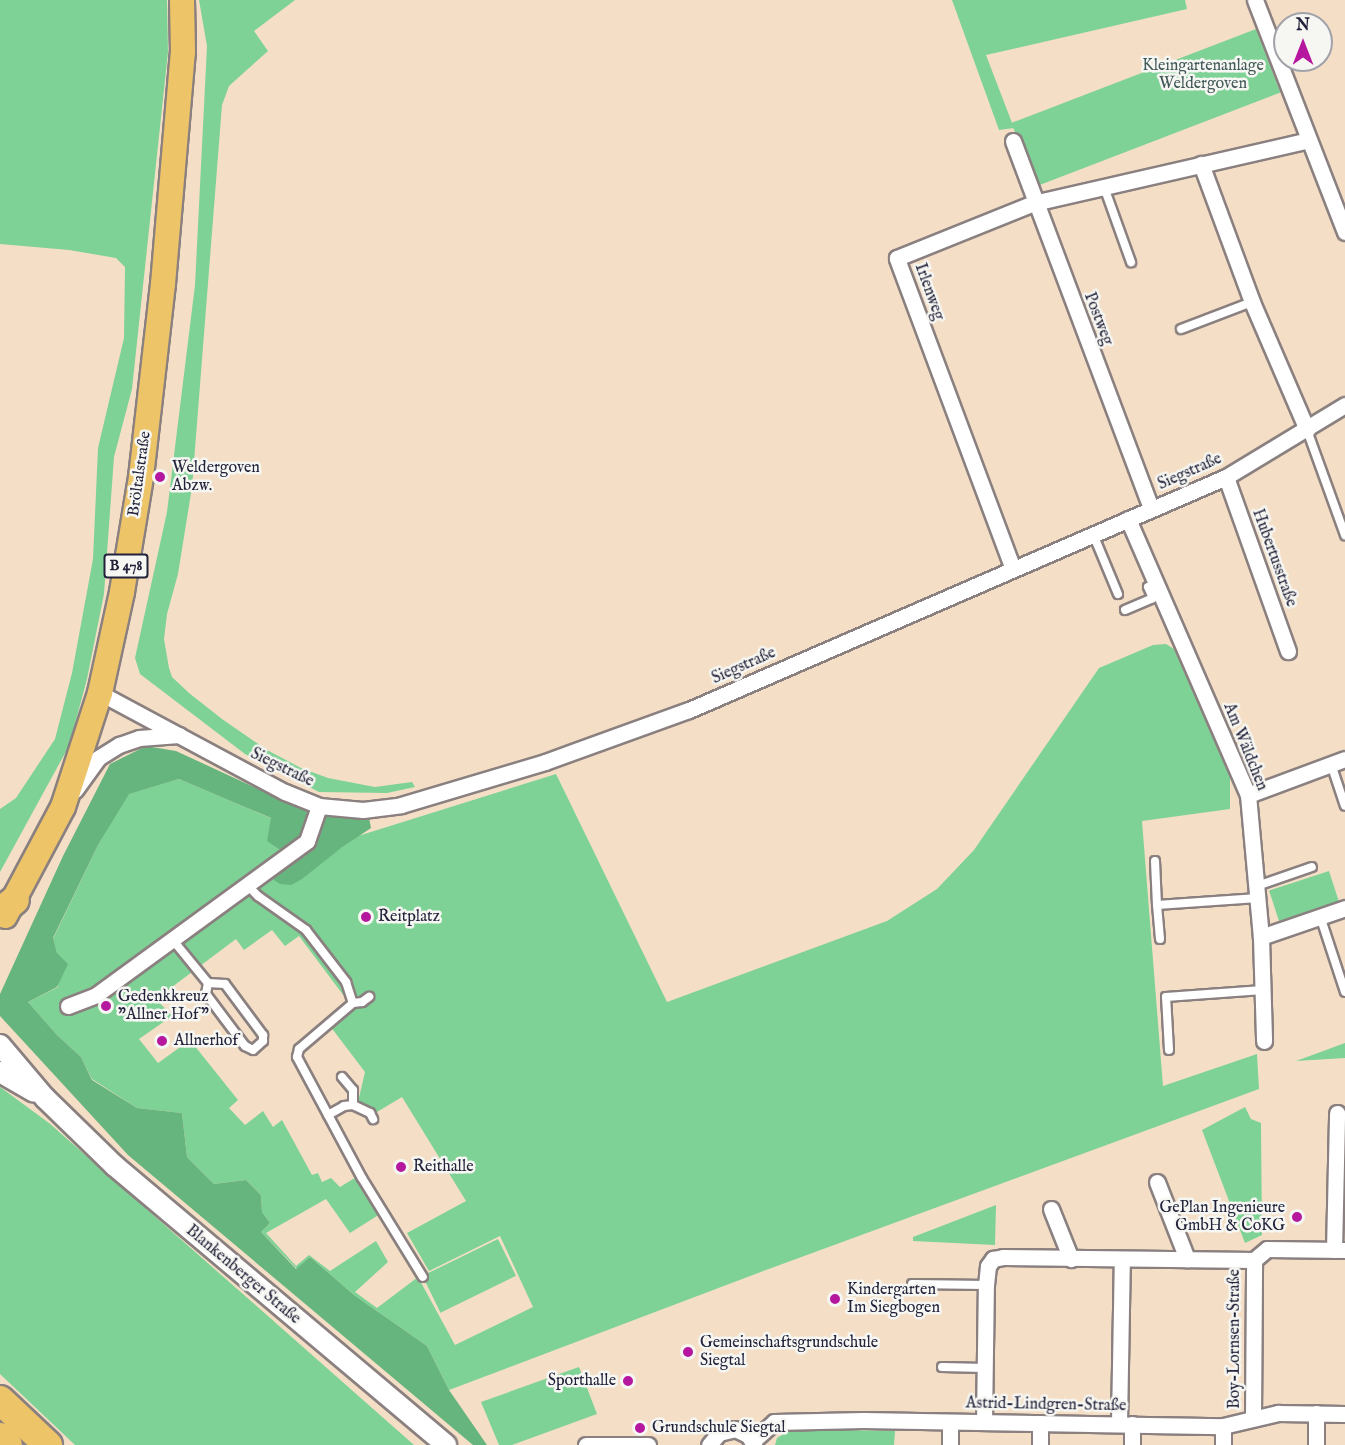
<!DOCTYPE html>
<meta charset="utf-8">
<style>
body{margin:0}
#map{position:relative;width:1345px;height:1445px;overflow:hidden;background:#f4dfc6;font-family:"IM FELL English",serif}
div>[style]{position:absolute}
.green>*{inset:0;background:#7ed295;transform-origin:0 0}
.forest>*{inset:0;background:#66b47e}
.roads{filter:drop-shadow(2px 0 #8b8080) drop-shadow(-2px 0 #8b8080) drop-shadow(0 2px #8b8080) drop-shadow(0 -2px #8b8080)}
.service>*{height:8px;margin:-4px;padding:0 4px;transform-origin:4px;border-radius:4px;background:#fff}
.minor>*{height:15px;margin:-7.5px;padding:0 7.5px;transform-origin:7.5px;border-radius:7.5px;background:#fff}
.tertiary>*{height:20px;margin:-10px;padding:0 10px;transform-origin:10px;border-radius:10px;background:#fff}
.primary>*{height:24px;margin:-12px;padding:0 12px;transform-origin:12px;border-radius:12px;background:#eec469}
.motorway>*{height:28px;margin:-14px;padding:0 14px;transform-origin:14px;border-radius:14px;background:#eec469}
.dots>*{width:16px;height:16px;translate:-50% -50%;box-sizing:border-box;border:3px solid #f6f6f2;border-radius:50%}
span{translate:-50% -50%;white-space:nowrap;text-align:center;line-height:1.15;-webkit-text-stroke:5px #f6f6f2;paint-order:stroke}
.shield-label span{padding:2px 4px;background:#f6f6f2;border:2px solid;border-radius:4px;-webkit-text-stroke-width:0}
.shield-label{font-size:15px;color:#22223b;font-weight:700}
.park-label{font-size:16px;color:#3e5756}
.street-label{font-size:16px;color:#22223b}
.poi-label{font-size:16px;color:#22223b}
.left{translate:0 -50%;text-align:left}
.right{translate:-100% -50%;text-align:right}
.north{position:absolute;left:1273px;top:12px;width:60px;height:60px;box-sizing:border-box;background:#f6f6f2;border:2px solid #a1a1a9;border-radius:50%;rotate:0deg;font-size:16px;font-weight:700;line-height:24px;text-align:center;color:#22223b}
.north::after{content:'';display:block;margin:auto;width:21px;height:27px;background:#b5179e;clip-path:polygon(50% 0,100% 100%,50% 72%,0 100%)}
</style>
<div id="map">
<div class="green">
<div style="clip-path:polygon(0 0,167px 0,168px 52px,132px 389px,114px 457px,104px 594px,87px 679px,69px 746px,0 872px,0 809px,16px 798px,55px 739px,72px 673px,93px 559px,98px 448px,124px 338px,125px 267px,116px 258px,69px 250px,0 244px)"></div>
<div style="clip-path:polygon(199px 0,295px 0,254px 31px,268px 51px,229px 86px,222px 105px,192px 487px,178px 574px,167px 614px,164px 639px,169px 668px,172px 677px,189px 693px,222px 719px,267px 750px,301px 768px,328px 778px,375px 787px,412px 782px,415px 787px,387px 793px,319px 792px,245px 754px,140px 674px,135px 658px,167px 512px,195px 285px,207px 46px)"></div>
<div style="clip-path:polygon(952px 0,1185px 0,1187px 9px,986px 55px,1014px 128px,999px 130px)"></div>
<div style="left:1256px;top:29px;width:68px;height:262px;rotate:69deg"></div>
<div style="clip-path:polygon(evenodd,1166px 644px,1174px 649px,1230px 777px,1230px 809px,1142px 821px,1163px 1086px,1257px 1054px,1259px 1089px,766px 1270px,449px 1390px,427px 1346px,354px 1295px,310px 1257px,297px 1269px,261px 1232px,270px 1223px,262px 1212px,261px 1195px,246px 1180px,214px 1184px,187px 1157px,182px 1113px,137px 1108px,92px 1079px,81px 1057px,57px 1035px,28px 1002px,58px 987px,57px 953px,53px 939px,98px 845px,128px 794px,179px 779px,341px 848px,358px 836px,556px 774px,667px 1002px,887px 921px,937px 889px,974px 850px,1099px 668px,1153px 645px,1166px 644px,272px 930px,285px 946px,299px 936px,350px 1004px,327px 1022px,365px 1072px,358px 1102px,377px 1112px,402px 1097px,466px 1201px,407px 1233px,429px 1271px,500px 1236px,533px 1307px,455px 1345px,418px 1277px,377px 1308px,355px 1292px,388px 1262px,376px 1241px,330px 1271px,309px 1255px,296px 1266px,266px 1233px,326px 1199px,350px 1233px,380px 1214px,358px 1176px,340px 1187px,331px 1178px,322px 1182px,318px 1173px,312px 1175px,282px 1120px,273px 1127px,263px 1111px,245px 1125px,229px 1108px,238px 1100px,190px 1040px,158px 1063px,139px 1039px,172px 1016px,156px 999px,236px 939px,244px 950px,272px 930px)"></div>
<div style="left:1329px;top:871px;width:32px;height:63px;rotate:72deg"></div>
<div style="clip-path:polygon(1345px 1043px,1345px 1058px,1296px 1061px)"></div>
<div style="clip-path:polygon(0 1087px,49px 1123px,414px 1445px,75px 1445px,0 1374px)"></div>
<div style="clip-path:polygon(1245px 1107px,1251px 1119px,1261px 1123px,1262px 1235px,1245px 1243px,1202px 1130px)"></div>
<div style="clip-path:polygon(996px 1205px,995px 1245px,913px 1241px,913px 1237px)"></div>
<div style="left:498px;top:1239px;width:41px;height:84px;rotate:64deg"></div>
<div style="clip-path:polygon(579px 1367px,597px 1414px,512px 1445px,499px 1445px,481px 1402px)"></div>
<div style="clip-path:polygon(792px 1429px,895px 1431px,894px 1445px,775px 1445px,777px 1438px)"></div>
</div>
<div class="forest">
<div style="clip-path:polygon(146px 746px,176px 751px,306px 811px,369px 818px,371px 828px,341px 848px,302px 879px,291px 885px,280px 884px,274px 880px,275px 871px,297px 851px,279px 849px,267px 841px,271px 818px,179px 779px,129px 794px,98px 845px,53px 938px,57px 953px,68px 964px,57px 987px,28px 1002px,57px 1035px,81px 1057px,92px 1080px,137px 1108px,182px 1113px,187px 1157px,214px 1184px,246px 1180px,261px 1195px,262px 1212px,270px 1223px,261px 1232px,296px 1269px,310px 1257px,354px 1295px,427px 1346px,449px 1390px,487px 1445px,473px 1445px,128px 1155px,0 1016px,0 994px,63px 856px,110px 764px)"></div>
</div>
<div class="roads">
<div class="service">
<div style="left:1104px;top:187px;width:80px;rotate:70.2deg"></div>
<div style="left:1181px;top:329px;width:76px;rotate:-20.8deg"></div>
<div style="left:1307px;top:430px;width:112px;rotate:70.1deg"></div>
<div style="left:1093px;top:534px;width:65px;rotate:67.4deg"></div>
<div style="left:1125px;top:610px;width:30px;rotate:-23deg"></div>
<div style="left:1153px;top:598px;width:12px;rotate:-114deg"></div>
<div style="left:1148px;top:587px;width:9px;rotate:-21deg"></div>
<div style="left:1331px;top:764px;width:44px;rotate:71.6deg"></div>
<div style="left:1155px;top:861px;width:44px;rotate:87.4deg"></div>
<div style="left:247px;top:885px;width:16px;rotate:45deg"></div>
<div style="left:258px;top:896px;width:59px;rotate:35.3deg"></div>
<div style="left:306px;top:930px;width:66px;rotate:52.4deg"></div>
<div style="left:346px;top:982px;width:22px;rotate:72deg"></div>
<div style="left:353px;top:1003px;width:71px;rotate:139.6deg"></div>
<div style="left:299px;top:1049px;width:8px;rotate:104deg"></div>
<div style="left:297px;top:1057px;width:137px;rotate:61.8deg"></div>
<div style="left:362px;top:1178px;width:116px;rotate:58.4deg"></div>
<div style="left:1257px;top:886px;width:58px;rotate:-19.1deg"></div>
<div style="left:1320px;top:916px;width:80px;rotate:71.8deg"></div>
<div style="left:172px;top:939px;width:57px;rotate:50.7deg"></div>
<div style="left:208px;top:983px;width:17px;rotate:3deg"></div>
<div style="left:225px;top:984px;width:64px;rotate:53.3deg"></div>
<div style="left:263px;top:1035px;width:6px;rotate:90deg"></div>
<div style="left:263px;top:1041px;width:13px;rotate:138deg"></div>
<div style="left:253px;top:1050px;width:9px;rotate:-153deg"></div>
<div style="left:245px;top:1046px;width:65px;rotate:-126.9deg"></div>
<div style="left:206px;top:994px;width:11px;rotate:-80deg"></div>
<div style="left:1160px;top:939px;width:34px;rotate:-95deg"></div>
<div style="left:1157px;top:905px;width:101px;rotate:-4deg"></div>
<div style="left:353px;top:1003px;width:9px;rotate:-6deg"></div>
<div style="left:362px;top:1002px;width:9px;rotate:-36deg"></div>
<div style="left:1169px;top:1050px;width:53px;rotate:-93.2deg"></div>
<div style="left:1166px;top:997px;width:97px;rotate:-4.1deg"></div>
<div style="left:342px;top:1077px;width:17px;rotate:50deg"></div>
<div style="left:353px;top:1090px;width:15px;rotate:90deg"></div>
<div style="left:328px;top:1115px;width:18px;rotate:-29deg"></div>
<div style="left:344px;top:1106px;width:9px;rotate:-6deg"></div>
<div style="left:353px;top:1105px;width:19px;rotate:25deg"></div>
<div style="left:370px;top:1113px;width:7px;rotate:63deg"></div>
<div style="left:912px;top:1284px;width:74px;rotate:0.8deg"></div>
<div style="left:942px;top:1367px;width:43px;rotate:1.3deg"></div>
</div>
<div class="minor">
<div style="left:1255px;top:0;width:249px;rotate:68.8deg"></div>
<div style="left:1013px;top:141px;width:393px;rotate:69.4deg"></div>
<div style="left:1201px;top:164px;width:147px;rotate:69.7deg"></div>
<div style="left:1252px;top:302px;width:139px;rotate:66.7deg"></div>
<div style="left:1226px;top:477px;width:185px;rotate:70.4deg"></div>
<div style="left:1128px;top:519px;width:301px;rotate:66.5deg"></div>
<div style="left:1248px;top:795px;width:143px;rotate:84.8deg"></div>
<div style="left:1261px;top:937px;width:104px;rotate:88.3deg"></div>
<div style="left:1013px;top:569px;width:332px;rotate:-110.5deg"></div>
<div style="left:897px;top:258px;width:148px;rotate:-21.9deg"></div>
<div style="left:1034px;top:203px;width:281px;rotate:-12.9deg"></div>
<div style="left:100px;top:693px;width:210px;rotate:28.2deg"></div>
<div style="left:285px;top:792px;width:37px;rotate:22deg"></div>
<div style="left:319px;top:806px;width:44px;rotate:5.2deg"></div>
<div style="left:363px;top:810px;width:38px;rotate:-7deg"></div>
<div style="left:401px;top:805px;width:150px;rotate:-16.6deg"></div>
<div style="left:545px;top:762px;width:153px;rotate:-19.9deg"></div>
<div style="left:689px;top:710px;width:585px;rotate:-23.46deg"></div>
<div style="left:1226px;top:477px;width:139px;rotate:-31.2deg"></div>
<div style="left:75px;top:790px;width:39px;rotate:-54deg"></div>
<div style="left:98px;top:758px;width:25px;rotate:-32deg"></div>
<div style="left:119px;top:745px;width:21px;rotate:-19deg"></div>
<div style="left:139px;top:738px;width:40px;rotate:-4.3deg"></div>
<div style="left:1248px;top:795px;width:103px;rotate:-20.4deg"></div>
<div style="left:1261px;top:937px;width:89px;rotate:-19deg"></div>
<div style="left:68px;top:1006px;width:30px;rotate:-21deg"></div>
<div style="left:96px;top:995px;width:261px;rotate:-36.1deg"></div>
<div style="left:307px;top:841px;width:37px;rotate:-71deg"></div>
<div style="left:1157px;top:1182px;width:83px;rotate:68.7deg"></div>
<div style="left:1051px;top:1209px;width:54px;rotate:68.2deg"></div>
<div style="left:1334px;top:1250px;width:137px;rotate:-88.7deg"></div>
<div style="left:1316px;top:1413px;width:32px;rotate:90deg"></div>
<div style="left:1253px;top:1418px;width:158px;rotate:-89.6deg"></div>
<div style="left:984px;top:1422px;width:137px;rotate:-89.2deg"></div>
<div style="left:986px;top:1285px;width:19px;rotate:-84deg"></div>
<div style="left:988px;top:1266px;width:9px;rotate:-54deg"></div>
<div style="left:993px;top:1259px;width:10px;rotate:-11deg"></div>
<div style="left:1003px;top:1257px;width:251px;rotate:0.7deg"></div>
<div style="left:1254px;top:1260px;width:17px;rotate:-40deg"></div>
<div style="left:1267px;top:1249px;width:78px;rotate:0.7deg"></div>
<div style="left:1040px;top:1423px;width:22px;rotate:90deg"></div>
<div style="left:1119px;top:1423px;width:164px;rotate:-89deg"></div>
<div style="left:753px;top:1441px;width:28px;rotate:-42deg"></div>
<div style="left:774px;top:1422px;width:89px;rotate:-1.3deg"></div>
<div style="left:863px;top:1420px;width:360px;rotate:1deg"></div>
<div style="left:1223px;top:1426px;width:57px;rotate:-13.3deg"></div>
<div style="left:1278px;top:1413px;width:67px;rotate:0.9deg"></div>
<div style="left:586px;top:1445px;width:62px"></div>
<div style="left:709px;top:1445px;width:16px;rotate:-50deg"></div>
<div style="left:719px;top:1433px;width:16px;rotate:-14deg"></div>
<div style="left:735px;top:1429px;width:14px;rotate:25deg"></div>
<div style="left:748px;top:1435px;width:12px;rotate:59deg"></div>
<div style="left:950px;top:1445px;width:23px;rotate:-90deg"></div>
<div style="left:1132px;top:1445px;width:21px;rotate:-90deg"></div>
<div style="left:1223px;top:1445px;width:19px;rotate:-90deg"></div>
</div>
<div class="tertiary">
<div style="left:0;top:1045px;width:70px;rotate:49.7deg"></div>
<div style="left:45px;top:1098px;width:98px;rotate:44.2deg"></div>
<div style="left:115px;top:1166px;width:433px;rotate:40.1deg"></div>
<div style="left:0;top:1072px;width:39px;rotate:30deg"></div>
</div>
<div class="primary">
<div style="left:5px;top:916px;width:123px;rotate:-62deg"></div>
<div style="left:63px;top:807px;width:120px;rotate:-72deg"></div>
<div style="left:100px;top:693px;width:103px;rotate:-77.7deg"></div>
<div style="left:122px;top:592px;width:117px;rotate:-80.6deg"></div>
<div style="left:141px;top:477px;width:194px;rotate:-83.5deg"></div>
<div style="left:163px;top:284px;width:233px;rotate:-85.1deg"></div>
<div style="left:183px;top:52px;width:52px;rotate:-91.1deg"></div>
</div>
<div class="motorway">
<div style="left:0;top:912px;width:19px;rotate:-39deg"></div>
<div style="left:0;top:1400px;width:66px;rotate:43.2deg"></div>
<div style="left:0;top:1437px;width:11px;rotate:45deg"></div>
</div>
</div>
<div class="dots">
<div style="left:160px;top:477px;background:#b5179e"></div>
<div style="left:366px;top:917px;background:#b5179e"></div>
<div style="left:106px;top:1006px;background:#b5179e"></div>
<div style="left:162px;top:1041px;background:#b5179e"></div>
<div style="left:401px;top:1167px;background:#b5179e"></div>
<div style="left:1297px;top:1217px;background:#b5179e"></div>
<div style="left:835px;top:1299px;background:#b5179e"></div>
<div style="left:688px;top:1352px;background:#b5179e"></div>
<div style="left:628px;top:1381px;background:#b5179e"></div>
<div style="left:640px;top:1428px;background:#b5179e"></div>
</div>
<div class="shield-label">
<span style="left:126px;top:566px">B 478</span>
</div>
<div class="park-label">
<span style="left:1203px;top:75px">Kleingartenanlage<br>Weldergoven</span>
</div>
<div class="street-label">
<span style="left:929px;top:292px;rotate:70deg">Irlenweg</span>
<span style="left:1098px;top:319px;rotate:69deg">Postweg</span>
<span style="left:1190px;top:472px;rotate:-24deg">Siegstraße</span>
<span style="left:140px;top:474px;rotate:-82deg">Bröltalstraße</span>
<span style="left:1274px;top:558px;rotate:70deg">Hubertusstraße</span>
<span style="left:744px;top:666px;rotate:-24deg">Siegstraße</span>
<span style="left:1245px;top:747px;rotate:68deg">Am Wäldchen</span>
<span style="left:282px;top:768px;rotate:26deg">Siegstraße</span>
<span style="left:243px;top:1275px;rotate:40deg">Blankenberger Straße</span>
<span style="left:1235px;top:1339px;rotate:-90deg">Boy-Lornsen-Straße</span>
<span style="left:1046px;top:1405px;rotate:1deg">Astrid-Lindgren-Straße</span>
</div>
<div class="poi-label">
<span class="left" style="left:172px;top:477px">Weldergoven<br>Abzw.</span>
<span class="left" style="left:378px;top:917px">Reitplatz</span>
<span class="left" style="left:118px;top:1006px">Gedenkkreuz<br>"Allner Hof"</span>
<span class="left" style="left:174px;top:1041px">Allnerhof</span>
<span class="left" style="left:413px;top:1167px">Reithalle</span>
<span class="right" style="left:1285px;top:1217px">GePlan Ingenieure<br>GmbH &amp; CoKG</span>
<span class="left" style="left:847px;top:1299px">Kindergarten<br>Im Siegbogen</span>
<span class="left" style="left:700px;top:1352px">Gemeinschaftsgrundschule<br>Siegtal</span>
<span class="right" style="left:616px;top:1381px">Sporthalle</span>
<span class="left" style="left:652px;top:1428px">Grundschule Siegtal</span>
</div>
<div class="north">N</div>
</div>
